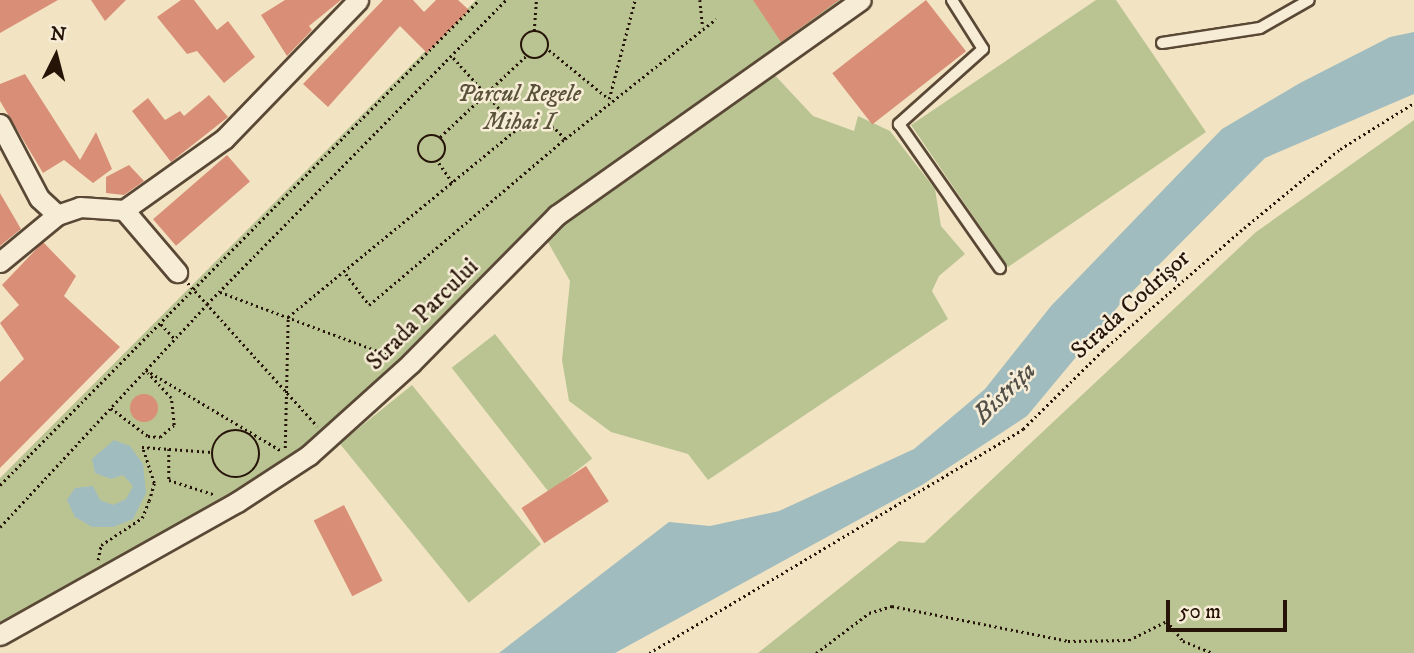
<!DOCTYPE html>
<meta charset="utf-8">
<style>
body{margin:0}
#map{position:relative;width:1414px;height:653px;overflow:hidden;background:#f2e4c2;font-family:"IM FELL DW Pica",serif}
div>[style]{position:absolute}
.green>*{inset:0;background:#bac493;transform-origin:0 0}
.water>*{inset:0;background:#a0bcbe}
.building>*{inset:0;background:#d98f77;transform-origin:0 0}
.round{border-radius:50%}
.path>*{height:2.5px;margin-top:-1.25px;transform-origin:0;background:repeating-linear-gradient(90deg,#271408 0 2px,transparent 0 5.5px)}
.path>.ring{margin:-1.25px;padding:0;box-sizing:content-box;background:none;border:2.5px solid #271408;border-radius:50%}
.roads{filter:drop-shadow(2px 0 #5a4836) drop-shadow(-2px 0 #5a4836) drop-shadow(0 2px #5a4836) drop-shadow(0 -2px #5a4836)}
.service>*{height:10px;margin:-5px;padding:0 5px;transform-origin:5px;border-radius:5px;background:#f7edd7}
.minor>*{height:19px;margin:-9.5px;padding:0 9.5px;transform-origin:9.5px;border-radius:9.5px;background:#f7edd7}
span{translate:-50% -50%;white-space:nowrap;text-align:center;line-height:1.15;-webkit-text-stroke:5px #f7edd7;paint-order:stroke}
.park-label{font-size:24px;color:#5a5239;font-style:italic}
.street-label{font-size:24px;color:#271408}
.water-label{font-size:26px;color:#514f48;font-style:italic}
.north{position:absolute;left:21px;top:21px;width:70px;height:70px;-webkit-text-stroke:5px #f7edd7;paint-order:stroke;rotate:6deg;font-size:19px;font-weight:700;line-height:28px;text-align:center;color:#271408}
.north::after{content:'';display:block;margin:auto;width:24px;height:32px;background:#271408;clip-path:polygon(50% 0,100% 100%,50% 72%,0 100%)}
.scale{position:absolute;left:1166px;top:600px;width:121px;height:32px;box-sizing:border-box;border:4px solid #271408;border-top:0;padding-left:9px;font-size:21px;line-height:24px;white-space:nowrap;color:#271408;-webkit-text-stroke:5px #f7edd7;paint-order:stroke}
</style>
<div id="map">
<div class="green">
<div style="clip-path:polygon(476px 0,848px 0,557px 215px,309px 455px,0 627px,0 478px)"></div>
<div style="clip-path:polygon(1096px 0,1116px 0,1206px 132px,1008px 267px,911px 125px)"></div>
<div style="clip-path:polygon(771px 71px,813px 116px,854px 131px,858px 116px,890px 131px,935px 189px,941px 226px,965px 254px,939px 276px,932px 291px,948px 319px,708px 480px,688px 454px,611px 432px,569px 401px,562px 360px,570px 281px,545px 237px)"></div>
<div style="clip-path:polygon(1414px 120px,1414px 653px,758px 653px,899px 541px,924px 543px,1256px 232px)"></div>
<div style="left:495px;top:334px;width:158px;height:55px;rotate:52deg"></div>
<div style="left:412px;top:385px;width:205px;height:93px;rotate:51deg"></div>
</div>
<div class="water">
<div style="clip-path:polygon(1414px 32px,1414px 94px,1265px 158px,1121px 303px,1027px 416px,922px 485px,615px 653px,499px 653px,669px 522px,710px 526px,779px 511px,914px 449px,985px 389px,1051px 306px,1222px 129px,1300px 83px,1390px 37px)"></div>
<div style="clip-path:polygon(114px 440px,130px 446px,143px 464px,146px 493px,133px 519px,113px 527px,92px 527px,75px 517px,67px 500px,75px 488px,93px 486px,100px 500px,113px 505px,126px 499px,133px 486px,123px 475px,111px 479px,95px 473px,92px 459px)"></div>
</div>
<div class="building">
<div style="clip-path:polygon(0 0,58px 0,0 33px)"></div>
<div style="clip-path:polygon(91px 0,126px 0,105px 21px)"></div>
<div style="clip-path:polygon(181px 0,194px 0,217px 30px,228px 21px,255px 57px,224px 83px,197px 51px,187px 54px,157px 17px)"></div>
<div style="clip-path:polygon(285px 0,341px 0,309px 26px,312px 30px,287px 56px,261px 15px)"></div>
<div style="clip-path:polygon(383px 0,413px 0,424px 12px,436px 0,458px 0,469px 10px,427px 53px,400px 26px,328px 107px,303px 84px)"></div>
<div style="clip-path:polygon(753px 0,839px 0,781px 42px)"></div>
<div style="left:926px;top:0;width:65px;height:119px;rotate:52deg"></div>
<div style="clip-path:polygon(25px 74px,80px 160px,96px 132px,112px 169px,93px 183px,64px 160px,43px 173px,0 101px,0 84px)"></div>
<div style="clip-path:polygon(209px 95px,228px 117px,171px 162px,132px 111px,148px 98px,165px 120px,180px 111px,184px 116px)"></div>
<div style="left:227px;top:155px;width:35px;height:98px;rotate:49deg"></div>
<div style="clip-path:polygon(129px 165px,144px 181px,124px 195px,106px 193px,106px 177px)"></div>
<div style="clip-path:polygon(0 193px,21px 229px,0 246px)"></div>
<div style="clip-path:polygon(43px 242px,76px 276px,64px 296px,120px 347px,0 468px,0 382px,24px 359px,0 323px,19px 305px,2px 285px)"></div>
<div class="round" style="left:130px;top:394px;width:28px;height:28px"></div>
<div style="left:586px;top:466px;width:42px;height:77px;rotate:57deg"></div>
<div style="left:344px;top:505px;width:85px;height:34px;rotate:63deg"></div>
</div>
<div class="path">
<div style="left:700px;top:0;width:28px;rotate:84deg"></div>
<div style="left:534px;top:31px;width:31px;rotate:-86deg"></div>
<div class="ring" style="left:521px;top:31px;width:25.5px;height:25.5px"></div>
<div style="left:549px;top:50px;width:77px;rotate:39.2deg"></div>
<div style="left:609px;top:99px;width:102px;rotate:-75.3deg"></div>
<div class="ring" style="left:418px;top:135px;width:25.5px;height:25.5px"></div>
<div style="left:440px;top:137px;width:118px;rotate:-43.3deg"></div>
<div style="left:565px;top:139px;width:193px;rotate:-38.5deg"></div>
<div style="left:439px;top:163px;width:24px;rotate:55deg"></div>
<div style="left:346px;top:274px;width:39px;rotate:53deg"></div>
<div style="left:369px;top:305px;width:257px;rotate:-40.3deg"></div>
<div style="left:565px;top:139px;width:16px;rotate:-135deg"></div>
<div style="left:554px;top:128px;width:37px;rotate:178deg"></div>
<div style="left:188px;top:283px;width:193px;rotate:47.9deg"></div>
<div style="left:220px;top:292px;width:186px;rotate:20.5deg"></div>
<div style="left:161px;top:324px;width:21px;rotate:47deg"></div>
<div style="left:146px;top:370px;width:158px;rotate:30.8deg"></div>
<div style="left:111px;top:408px;width:46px;rotate:37.1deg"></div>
<div style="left:148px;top:436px;width:12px;rotate:5deg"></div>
<div style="left:160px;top:437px;width:18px;rotate:-41deg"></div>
<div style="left:174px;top:425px;width:27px;rotate:-96deg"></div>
<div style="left:171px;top:398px;width:34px;rotate:-133deg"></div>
<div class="ring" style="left:212px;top:430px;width:45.5px;height:45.5px"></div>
<div style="left:285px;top:448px;width:131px;rotate:-88.7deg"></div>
<div style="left:288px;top:317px;width:296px;rotate:-39.4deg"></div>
<div style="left:517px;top:129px;width:98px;rotate:-132.1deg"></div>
<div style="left:169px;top:449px;width:31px;rotate:90deg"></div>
<div style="left:169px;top:480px;width:49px;rotate:17.7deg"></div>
<div style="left:0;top:485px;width:682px;rotate:-45.36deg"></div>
<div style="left:0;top:527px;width:304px;rotate:-47.1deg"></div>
<div style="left:207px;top:304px;width:426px;rotate:-45.5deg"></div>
<div style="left:98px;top:560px;width:15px;rotate:-79deg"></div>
<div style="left:101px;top:545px;width:49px;rotate:-33.4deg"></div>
<div style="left:142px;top:518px;width:18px;rotate:-68deg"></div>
<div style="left:149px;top:501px;width:19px;rotate:-74deg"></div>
<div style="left:154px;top:483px;width:38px;rotate:-108deg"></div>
<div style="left:142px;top:447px;width:70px;rotate:4.1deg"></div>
<div style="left:649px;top:653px;width:436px;rotate:-30.9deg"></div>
<div style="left:1023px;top:429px;width:112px;rotate:-44.6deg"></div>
<div style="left:1103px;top:350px;width:186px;rotate:-40.9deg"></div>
<div style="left:1244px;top:228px;width:124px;rotate:-39.5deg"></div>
<div style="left:1340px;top:149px;width:87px;rotate:-31.9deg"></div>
<div style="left:816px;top:653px;width:66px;rotate:-37deg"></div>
<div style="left:869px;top:613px;width:24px;rotate:-17deg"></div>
<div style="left:892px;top:606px;width:179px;rotate:11.2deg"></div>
<div style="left:1068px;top:641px;width:61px;rotate:-0.9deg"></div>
<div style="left:1129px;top:640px;width:42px;rotate:-26.6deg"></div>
<div style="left:1167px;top:621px;width:26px;rotate:51deg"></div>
<div style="left:1183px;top:641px;width:32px;rotate:22deg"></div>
</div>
<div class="roads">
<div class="service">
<div style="left:952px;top:0;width:58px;rotate:57.7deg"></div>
<div style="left:983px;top:49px;width:113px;rotate:138.2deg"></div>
<div style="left:899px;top:124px;width:176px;rotate:55deg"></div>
<div style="left:1162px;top:43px;width:99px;rotate:-8.7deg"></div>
<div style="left:1260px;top:28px;width:56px;rotate:-29.7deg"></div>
</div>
<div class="minor">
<div style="left:0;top:124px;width:84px;rotate:62.2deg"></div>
<div style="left:39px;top:198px;width:25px;rotate:43deg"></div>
<div style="left:124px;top:210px;width:123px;rotate:-35.4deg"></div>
<div style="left:224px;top:139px;width:193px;rotate:-46deg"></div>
<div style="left:0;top:262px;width:74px;rotate:-39.5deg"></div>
<div style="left:57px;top:215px;width:24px;rotate:-19deg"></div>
<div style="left:80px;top:207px;width:44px;rotate:3.9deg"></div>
<div style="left:124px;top:210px;width:82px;rotate:49.5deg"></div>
<div style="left:0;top:635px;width:272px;rotate:-29.3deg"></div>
<div style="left:237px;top:502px;width:86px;rotate:-33.1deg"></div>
<div style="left:309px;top:455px;width:137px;rotate:-42deg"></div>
<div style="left:411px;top:363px;width:208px;rotate:-45.4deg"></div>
<div style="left:557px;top:215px;width:372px;rotate:-35.3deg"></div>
</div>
</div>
<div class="park-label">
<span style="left:519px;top:109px">Parcul Regele<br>Mihai I</span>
</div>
<div class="street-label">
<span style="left:1131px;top:305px;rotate:-42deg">Strada Codrișor</span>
<span style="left:423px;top:315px;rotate:-45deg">Strada Parcului</span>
</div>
<div class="water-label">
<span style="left:1005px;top:393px;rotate:-44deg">Bistrița</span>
</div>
<div class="north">N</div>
<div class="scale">50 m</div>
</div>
